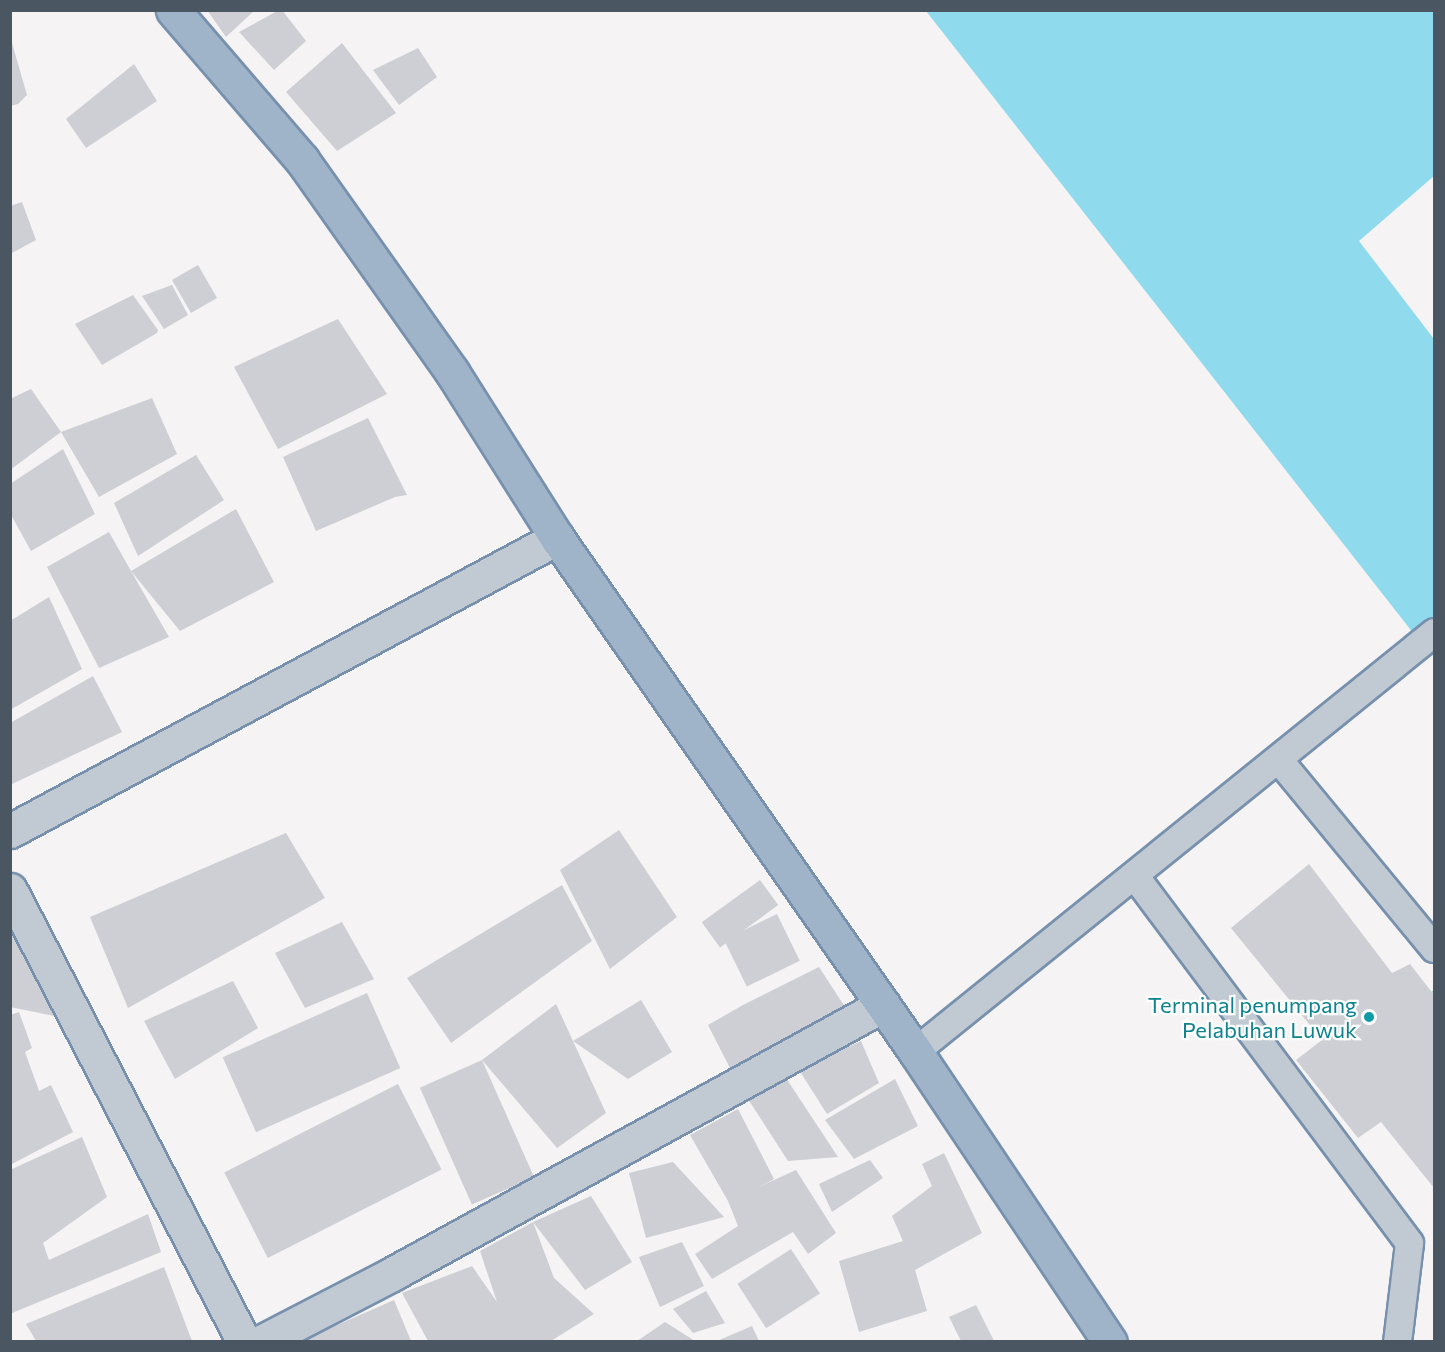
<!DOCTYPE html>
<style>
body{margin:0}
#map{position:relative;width:1445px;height:1352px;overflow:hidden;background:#f5f3f3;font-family:Commissioner,sans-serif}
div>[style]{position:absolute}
.water>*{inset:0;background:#90daee}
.pier>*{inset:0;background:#f5f3f3}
.building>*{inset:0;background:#cdcfd5;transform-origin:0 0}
.path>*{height:4px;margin-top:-2px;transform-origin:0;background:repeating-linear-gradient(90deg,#7ad0a6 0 4.5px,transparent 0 7.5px)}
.roads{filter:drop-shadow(2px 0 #7690ad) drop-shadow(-2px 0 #7690ad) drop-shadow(0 2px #7690ad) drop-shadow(0 -2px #7690ad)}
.service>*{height:27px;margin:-13.5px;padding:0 13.5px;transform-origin:13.5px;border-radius:13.5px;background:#c1cad2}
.minor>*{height:33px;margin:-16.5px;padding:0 16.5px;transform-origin:16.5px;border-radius:16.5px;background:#c1cad2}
.trunk>*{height:33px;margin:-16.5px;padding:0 16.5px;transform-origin:16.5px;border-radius:16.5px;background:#9fb4c9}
.dots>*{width:16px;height:16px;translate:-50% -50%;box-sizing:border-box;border:3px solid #fff;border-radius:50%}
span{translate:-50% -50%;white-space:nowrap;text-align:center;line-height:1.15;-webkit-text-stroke:4.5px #fff;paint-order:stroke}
.culture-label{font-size:22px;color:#0d838f}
.right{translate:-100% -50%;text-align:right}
.frame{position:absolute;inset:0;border:12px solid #4a5661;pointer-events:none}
</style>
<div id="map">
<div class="water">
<div style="clip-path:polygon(926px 11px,1434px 11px,1434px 657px,1410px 629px)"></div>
</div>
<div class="pier">
<div style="clip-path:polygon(1434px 176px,1434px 339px,1359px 241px)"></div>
</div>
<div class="building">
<div style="clip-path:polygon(207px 10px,255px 10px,226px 37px)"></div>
<div style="clip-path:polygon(279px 10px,282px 10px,306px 41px,274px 70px,239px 32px)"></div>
<div style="clip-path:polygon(10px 36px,27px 95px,18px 104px,10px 106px)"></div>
<div style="clip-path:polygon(342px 43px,396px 113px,337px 151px,286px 92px)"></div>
<div style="clip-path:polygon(418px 48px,437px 77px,399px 105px,373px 70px)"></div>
<div style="clip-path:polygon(134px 64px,157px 101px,86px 148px,66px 119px)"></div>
<div style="clip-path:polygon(22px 202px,36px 240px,10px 254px,10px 206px)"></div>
<div style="left:198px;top:265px;width:38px;height:30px;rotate:60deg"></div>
<div style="clip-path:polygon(172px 285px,188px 315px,164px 329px,142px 296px)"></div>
<div style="clip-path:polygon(133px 295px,158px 330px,157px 333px,102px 365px,75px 324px)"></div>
<div style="clip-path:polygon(338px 319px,387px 394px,278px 449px,234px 367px)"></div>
<div style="clip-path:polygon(31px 389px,61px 432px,10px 470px,10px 399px)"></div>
<div style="clip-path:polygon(152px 398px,177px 454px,99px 497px,61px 432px)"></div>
<div style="clip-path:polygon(368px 418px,407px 495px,395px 497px,316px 531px,283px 457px)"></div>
<div style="clip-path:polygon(63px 449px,95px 514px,31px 551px,10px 513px,10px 484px)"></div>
<div style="clip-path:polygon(196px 455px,224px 500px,138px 556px,114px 503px)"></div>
<div style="clip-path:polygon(236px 509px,274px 582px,180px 631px,131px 571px,169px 637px,99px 668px,47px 567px,109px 532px,131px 571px)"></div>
<div style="clip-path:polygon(49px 597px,82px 669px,10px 710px,10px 621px)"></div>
<div style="clip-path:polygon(93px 676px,122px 732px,10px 785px,10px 723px)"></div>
<div style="clip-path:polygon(619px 830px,677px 917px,610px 969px,560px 870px)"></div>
<div style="clip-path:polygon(286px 833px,325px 898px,128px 1008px,90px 917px)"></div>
<div style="clip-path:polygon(1309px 864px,1392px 973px,1410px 964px,1434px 995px,1434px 1188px,1381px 1122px,1358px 1138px,1296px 1060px,1322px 1040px,1231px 928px)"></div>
<div style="left:760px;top:880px;width:31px;height:72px;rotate:54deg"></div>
<div style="clip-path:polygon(562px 885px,592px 941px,451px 1043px,407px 978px)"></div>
<div style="left:777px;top:914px;width:52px;height:59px;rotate:64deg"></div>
<div style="clip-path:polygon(342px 922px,374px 979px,305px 1008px,275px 953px)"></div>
<div style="clip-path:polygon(18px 933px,59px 1017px,10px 1007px,10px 937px)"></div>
<div style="clip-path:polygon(819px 967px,847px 1010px,734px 1076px,708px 1025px,743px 1005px)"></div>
<div style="clip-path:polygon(233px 981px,258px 1028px,175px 1079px,144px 1021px)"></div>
<div style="left:367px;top:993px;width:82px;height:158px;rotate:66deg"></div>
<div style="clip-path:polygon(641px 1000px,672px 1052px,628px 1079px,573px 1041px)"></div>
<div style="clip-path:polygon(556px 1004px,606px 1113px,557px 1148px,482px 1060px)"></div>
<div style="clip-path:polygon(19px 1012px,32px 1048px,25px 1052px,39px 1091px,51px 1085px,73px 1132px,10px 1165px,10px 1015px)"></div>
<div style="clip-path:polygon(861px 1041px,879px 1083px,827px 1114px,799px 1070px)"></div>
<div style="left:482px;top:1060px;width:128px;height:68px;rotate:66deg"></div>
<div style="clip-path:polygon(784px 1075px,838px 1157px,788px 1161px,746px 1096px)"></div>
<div style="clip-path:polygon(895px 1079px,918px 1126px,854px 1159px,825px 1120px)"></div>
<div style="left:398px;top:1084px;width:96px;height:195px;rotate:63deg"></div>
<div style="clip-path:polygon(738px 1109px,774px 1179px,759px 1187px,796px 1170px,836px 1233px,808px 1254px,793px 1232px,712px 1279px,695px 1254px,738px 1226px,728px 1201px,690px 1135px)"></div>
<div style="clip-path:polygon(82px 1137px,107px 1197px,43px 1243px,49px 1260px,148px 1214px,161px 1252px,12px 1313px,10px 1170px)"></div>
<div style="clip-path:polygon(944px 1153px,982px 1233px,915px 1270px,927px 1311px,859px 1332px,839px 1261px,903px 1241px,892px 1216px,932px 1186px,922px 1164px)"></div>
<div style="clip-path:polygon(870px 1160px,883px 1178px,832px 1212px,819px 1184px)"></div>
<div style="clip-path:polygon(673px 1162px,724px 1217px,646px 1238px,629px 1173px)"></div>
<div style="clip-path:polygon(591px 1196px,632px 1262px,585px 1290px,533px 1222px)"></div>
<div style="clip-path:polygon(533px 1222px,554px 1278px,594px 1314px,551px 1341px,428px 1341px,402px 1293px,472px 1266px,497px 1302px,480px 1251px)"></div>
<div style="clip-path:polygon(682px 1242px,704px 1286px,660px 1307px,639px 1257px)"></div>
<div style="left:791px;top:1249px;width:53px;height:64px;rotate:57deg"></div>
<div style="clip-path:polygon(164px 1267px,192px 1341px,36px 1341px,26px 1324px)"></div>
<div style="clip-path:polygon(706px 1291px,725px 1323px,693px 1333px,673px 1309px)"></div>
<div style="clip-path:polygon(394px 1300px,411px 1341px,301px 1341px)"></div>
<div style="clip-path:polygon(976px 1305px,994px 1341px,961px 1341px,949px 1317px)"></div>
<div style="clip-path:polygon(665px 1322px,695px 1341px,637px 1341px)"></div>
<div style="clip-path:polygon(752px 1326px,759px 1341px,717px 1341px)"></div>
</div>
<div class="path">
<div style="left:1433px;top:993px;width:1px;rotate:-45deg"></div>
</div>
<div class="roads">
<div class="service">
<div style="left:1278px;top:759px;width:245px;rotate:50.5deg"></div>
<div style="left:1134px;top:875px;width:459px;rotate:53.2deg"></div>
<div style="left:1409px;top:1243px;width:100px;rotate:96.9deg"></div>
<div style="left:915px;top:1051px;width:667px;rotate:-38.91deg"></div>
</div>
<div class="minor">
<div style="left:10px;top:831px;width:621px;rotate:-28.18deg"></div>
<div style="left:10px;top:890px;width:509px;rotate:62.63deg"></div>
<div style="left:261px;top:1342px;width:148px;rotate:-27.4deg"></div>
<div style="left:392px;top:1274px;width:560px;rotate:-28.72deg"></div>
</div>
<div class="trunk">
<div style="left:173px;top:10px;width:198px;rotate:49.3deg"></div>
<div style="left:302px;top:160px;width:260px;rotate:54.7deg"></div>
<div style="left:452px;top:372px;width:196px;rotate:57.7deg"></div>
<div style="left:557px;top:538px;width:626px;rotate:55.09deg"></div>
<div style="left:915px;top:1051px;width:350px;rotate:56.2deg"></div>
</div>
</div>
<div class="dots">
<div style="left:1369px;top:1017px;background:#0f9aa8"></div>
</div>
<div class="culture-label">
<span class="right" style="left:1357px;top:1017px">Terminal penumpang<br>Pelabuhan Luwuk</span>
</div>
<div class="frame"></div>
</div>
